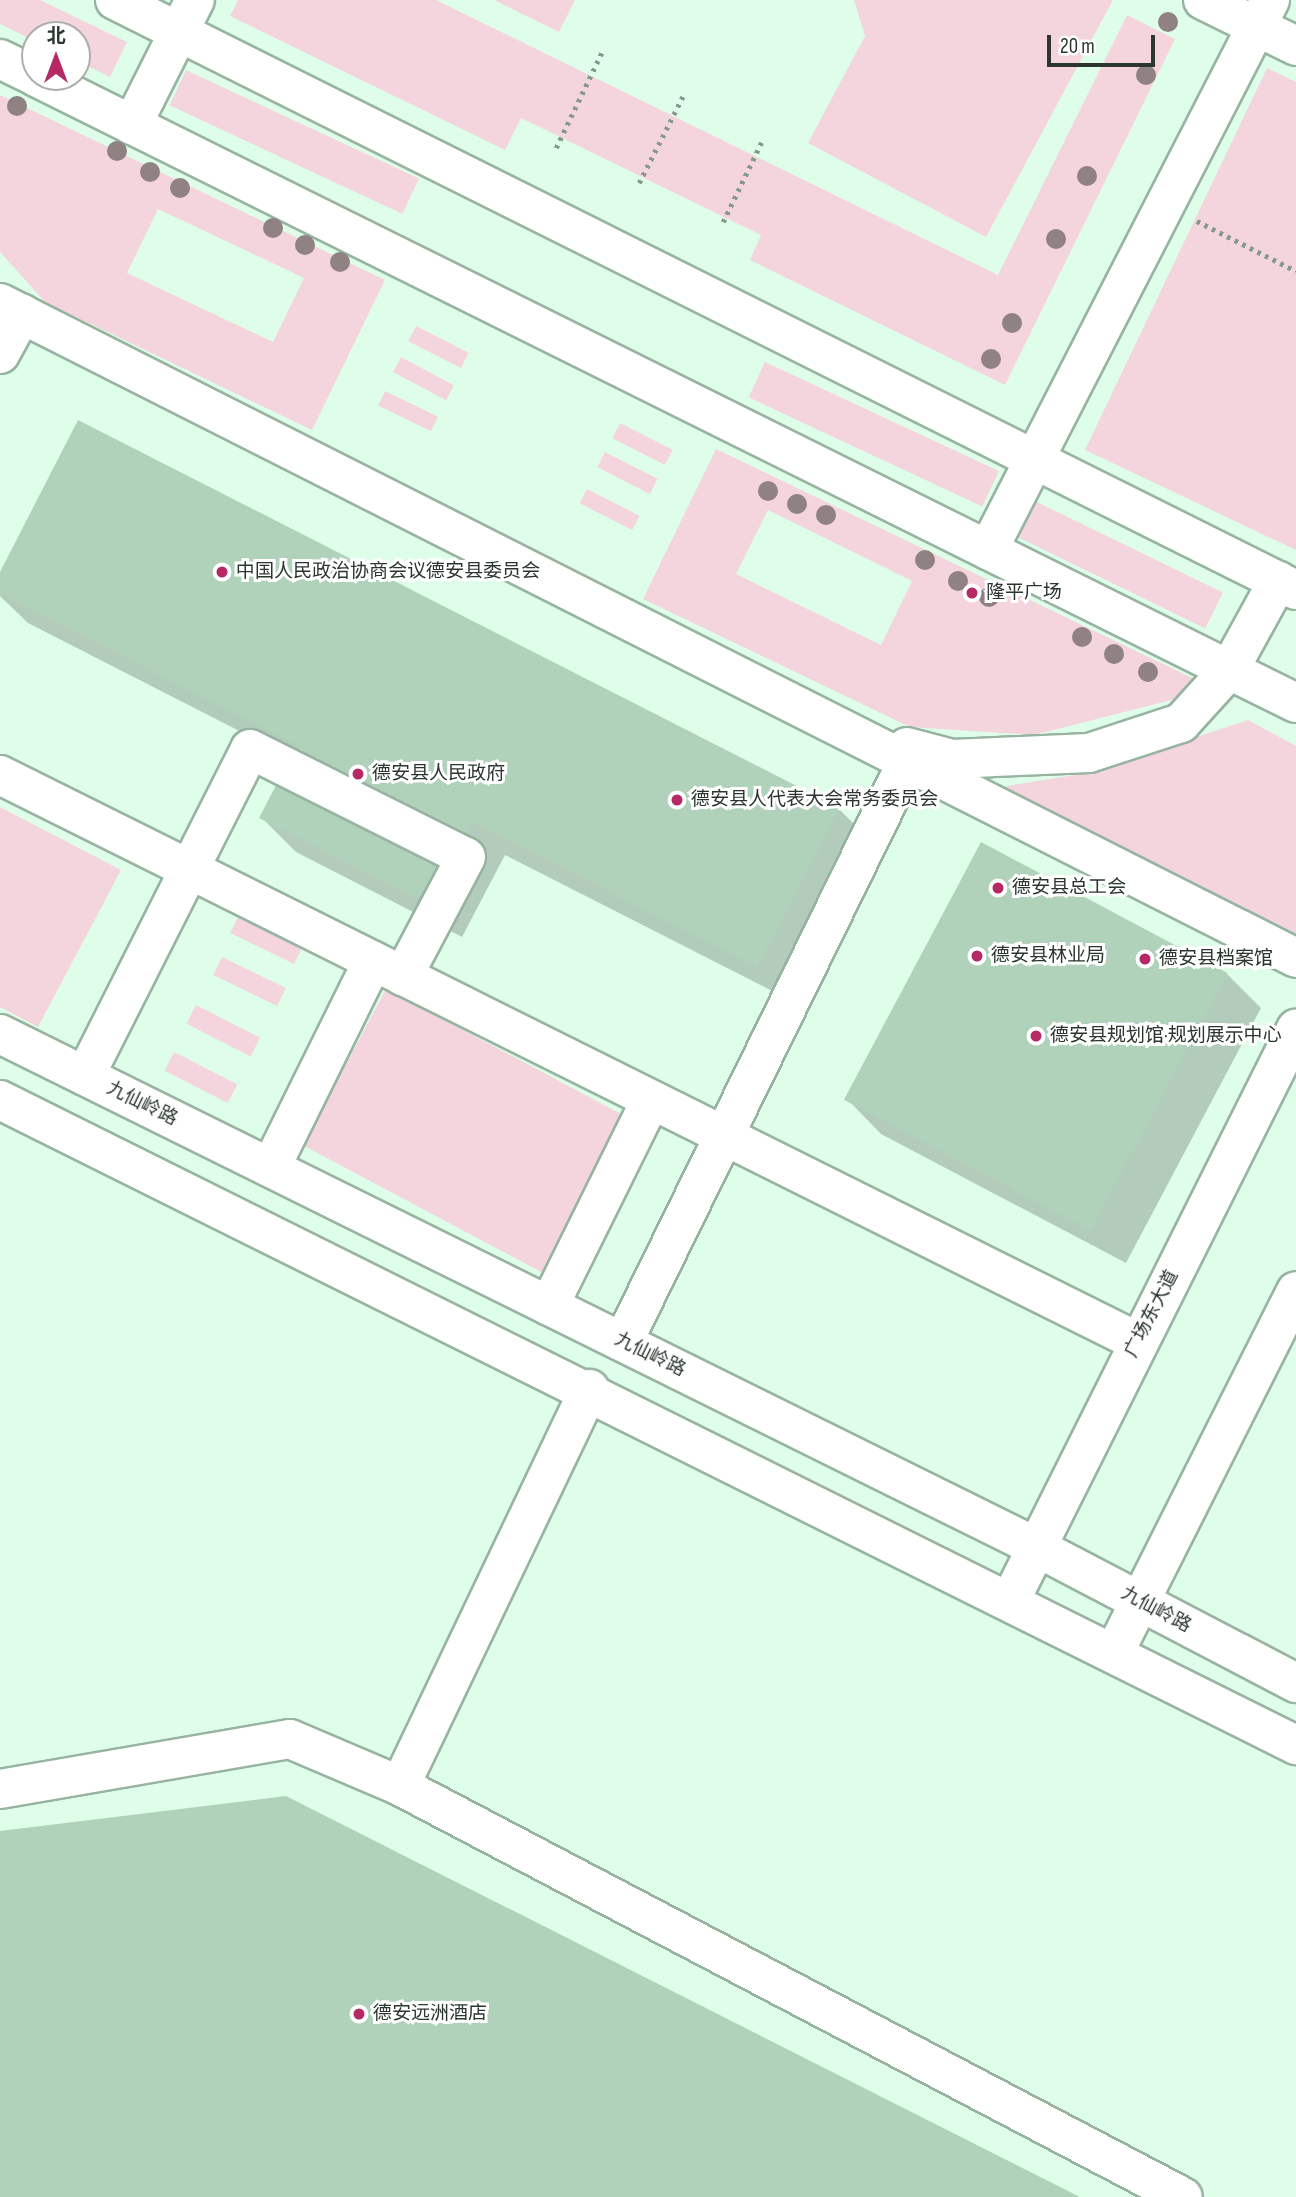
<!DOCTYPE html>
<meta charset="utf-8">
<style>
body{margin:0}
#map{position:relative;width:1296px;height:2197px;overflow:hidden;background:#dffee9;font-family:"Sofia Sans Condensed","Noto Sans SC",sans-serif}
div>[style]{position:absolute}
.green>*{inset:0;background:#f4d5dd;transform-origin:0 0}
.shadow>*{inset:0;background:#0003}
.building>*{inset:0;background:#b0d2ba;transform-origin:0 0}
.path>*{height:4.5px;margin-top:-2.25px;transform-origin:0;background:repeating-linear-gradient(90deg,#859a8c 0 3.5px,transparent 0 8.5px)}
.roads{filter:drop-shadow(2px 0 #97b4a0) drop-shadow(-2px 0 #97b4a0) drop-shadow(0 2px #97b4a0) drop-shadow(0 -2px #97b4a0)}
.minor>*{height:38px;margin:-19px;padding:0 19px;transform-origin:19px;border-radius:19px;background:#fff}
.major>*{height:38px;margin:-19px;padding:0 19px;transform-origin:19px;border-radius:19px;background:#fff}
.trees>*{width:20px;height:20px;margin:-10px;border-radius:50%;background:#908282}
.dots>*{width:19px;height:19px;translate:-50% -50%;box-sizing:border-box;border:4px solid #fff;border-radius:50%}
span{translate:-50% -50%;white-space:nowrap;text-align:center;line-height:1.15;-webkit-text-stroke:6px #fff;paint-order:stroke}
.poi-label{font-size:19px;color:#2a362e}
.left{translate:0 -50%;text-align:left}
.street-label{font-size:19px;color:#2a362e}
.north{position:absolute;left:21px;top:21px;width:70px;height:70px;box-sizing:border-box;background:#fff;border:2px solid #aaafab;border-radius:50%;rotate:0deg;font-size:19px;font-weight:700;line-height:28px;text-align:center;color:#2a362e}
.north::after{content:'';display:block;margin:auto;width:24px;height:32px;background:#b52a65;clip-path:polygon(50% 0,100% 100%,50% 72%,0 100%)}
.scale{position:absolute;left:1047px;top:35px;width:108px;height:32px;box-sizing:border-box;border:4px solid #2a362e;border-top:0;padding-left:9px;font-size:21px;line-height:24px;white-space:nowrap;color:#2a362e;-webkit-text-stroke:5px #fff;paint-order:stroke}
</style>
<div id="map">
<div class="green">
<div style="clip-path:polygon(0 0,40px 0,127px 42px,110px 77px,77px 61px,77px 35px,35px 35px,35px 41px,0 24px)"></div>
<div style="clip-path:polygon(238px 0,436px 0,998px 275px,1127px 15px,1175px 39px,1005px 385px,750px 260px,761px 235px,521px 118px,505px 150px,230px 16px)"></div>
<div style="clip-path:polygon(494px 0,575px 0,559px 32px)"></div>
<div style="clip-path:polygon(854px 0,1113px 0,986px 237px,808px 143px,865px 36px)"></div>
<div style="clip-path:polygon(1267px 68px,1296px 82px,1296px 550px,1085px 450px)"></div>
<div style="left:186px;top:70px;width:257px;height:39px;rotate:25deg"></div>
<div style="clip-path:polygon(evenodd,0 95px,385px 280px,312px 430px,45px 302px,0 252px,0 95px,158px 209px,304px 278px,273px 342px,127px 273px,158px 209px)"></div>
<div style="left:416px;top:326px;width:59px;height:17px;rotate:27deg"></div>
<div style="left:401px;top:357px;width:60px;height:17px;rotate:28deg"></div>
<div style="left:765px;top:362px;width:258px;height:39px;rotate:25deg"></div>
<div style="left:385px;top:391px;width:59px;height:16px;rotate:26deg"></div>
<div style="left:620px;top:423px;width:59px;height:17px;rotate:27deg"></div>
<div style="clip-path:polygon(evenodd,716px 449px,1215px 689px,1034px 735px,910px 727px,643px 599px,716px 449px,768px 510px,912px 581px,881px 645px,736px 574px,768px 510px)"></div>
<div style="left:605px;top:452px;width:59px;height:17px;rotate:27deg"></div>
<div style="left:587px;top:489px;width:59px;height:16px;rotate:27deg"></div>
<div style="left:1035px;top:501px;width:209px;height:40px;rotate:26deg"></div>
<div style="clip-path:polygon(1248px 720px,1296px 746px,1296px 943px,995px 788px,1087px 773px)"></div>
<div style="clip-path:polygon(0 807px,121px 870px,38px 1027px,0 1007px)"></div>
<div style="left:239px;top:915px;width:71px;height:20px;rotate:26deg"></div>
<div style="left:222px;top:957px;width:71px;height:20px;rotate:26deg"></div>
<div style="left:386px;top:989px;width:271px;height:177px;rotate:28deg"></div>
<div style="left:196px;top:1005px;width:72px;height:21px;rotate:27deg"></div>
<div style="left:174px;top:1052px;width:71px;height:21px;rotate:27deg"></div>
</div>
<div class="shadow">
<div style="clip-path:polygon(0 576px,839px 809px,873px 843px,792px 1001px,505px 855px,462px 937px,296px 852px,261px 817px,292px 758px,28px 623px,0 596px)"></div>
<div style="clip-path:polygon(1227px 974px,1261px 1008px,1126px 1263px,881px 1134px,847px 1099px)"></div>
</div>
<div class="building">
<div style="clip-path:polygon(78px 420px,840px 808px,757px 967px,470px 821px,428px 904px,259px 818px,297px 745px,0 594px,0 572px)"></div>
<div style="left:981px;top:842px;width:279px;height:292px;rotate:28deg"></div>
<div style="clip-path:polygon(286px 1796px,1080px 2197px,0 2197px,0 1831px)"></div>
</div>
<div class="path">
<div style="left:556px;top:148px;width:106px;rotate:-64.4deg"></div>
<div style="left:639px;top:183px;width:97px;rotate:-63.2deg"></div>
<div style="left:1197px;top:221px;width:111px;rotate:26.8deg"></div>
<div style="left:723px;top:222px;width:92px;rotate:-64.3deg"></div>
</div>
<div class="roads">
<div class="minor">
<div style="left:115px;top:0;width:1320px;rotate:26.55deg"></div>
<div style="left:1203px;top:0;width:104px;rotate:26.3deg"></div>
<div style="left:0;top:59px;width:39px;rotate:26deg"></div>
<div style="left:36px;top:77px;width:1407px;rotate:26.42deg"></div>
<div style="left:132px;top:125px;width:140px;rotate:-63.3deg"></div>
<div style="left:0;top:303px;width:1452px;rotate:26.81deg"></div>
<div style="left:0;top:354px;width:46px;rotate:-61.2deg"></div>
<div style="left:988px;top:550px;width:618px;rotate:-62.85deg"></div>
<div style="left:907px;top:747px;width:47px;rotate:14.9deg"></div>
<div style="left:952px;top:759px;width:137px;rotate:-2.5deg"></div>
<div style="left:1089px;top:753px;width:97px;rotate:-18.1deg"></div>
<div style="left:1181px;top:723px;width:72px;rotate:-47.8deg"></div>
<div style="left:1229px;top:670px;width:102px;rotate:-61.2deg"></div>
<div style="left:0;top:775px;width:1271px;rotate:26.48deg"></div>
<div style="left:0;top:1034px;width:1154px;rotate:26.34deg"></div>
<div style="left:1034px;top:1546px;width:296px;rotate:27.6deg"></div>
<div style="left:85px;top:1076px;width:366px;rotate:-63.2deg"></div>
<div style="left:250px;top:749px;width:241px;rotate:26.6deg"></div>
<div style="left:466px;top:857px;width:135px;rotate:117.9deg"></div>
<div style="left:0;top:1100px;width:1448px;rotate:26.46deg"></div>
<div style="left:271px;top:1167px;width:230px;rotate:-63.7deg"></div>
<div style="left:549px;top:1306px;width:230px;rotate:-63.7deg"></div>
<div style="left:623px;top:1342px;width:646px;rotate:-63.91deg"></div>
<div style="left:400px;top:1786px;width:440px;rotate:-64.5deg"></div>
<div style="left:0;top:1789px;width:294px;rotate:-9.8deg"></div>
<div style="left:290px;top:1739px;width:120px;rotate:23.1deg"></div>
<div style="left:400px;top:1786px;width:884px;rotate:27.7deg"></div>
</div>
<div class="major">
<div style="left:1010px;top:1601px;width:640px;rotate:-63.43deg"></div>
<div style="left:1114px;top:1653px;width:405px;rotate:-63.3deg"></div>
</div>
</div>
<div class="trees">
<div style="left:1168px;top:22px"></div>
<div style="left:1146px;top:75px"></div>
<div style="left:17px;top:106px"></div>
<div style="left:117px;top:151px"></div>
<div style="left:150px;top:172px"></div>
<div style="left:1087px;top:176px"></div>
<div style="left:180px;top:188px"></div>
<div style="left:273px;top:228px"></div>
<div style="left:1056px;top:239px"></div>
<div style="left:305px;top:245px"></div>
<div style="left:340px;top:262px"></div>
<div style="left:1012px;top:323px"></div>
<div style="left:991px;top:359px"></div>
<div style="left:768px;top:491px"></div>
<div style="left:797px;top:504px"></div>
<div style="left:826px;top:515px"></div>
<div style="left:925px;top:560px"></div>
<div style="left:958px;top:581px"></div>
<div style="left:989px;top:597px"></div>
<div style="left:1082px;top:637px"></div>
<div style="left:1114px;top:654px"></div>
<div style="left:1148px;top:672px"></div>
</div>
<div class="dots">
<div style="left:222px;top:572px;background:#b52a65"></div>
<div style="left:972px;top:593px;background:#b52a65"></div>
<div style="left:358px;top:774px;background:#b52a65"></div>
<div style="left:677px;top:800px;background:#b52a65"></div>
<div style="left:998px;top:888px;background:#b52a65"></div>
<div style="left:977px;top:956px;background:#b52a65"></div>
<div style="left:1145px;top:959px;background:#b52a65"></div>
<div style="left:1036px;top:1036px;background:#b52a65"></div>
<div style="left:359px;top:2014px;background:#b52a65"></div>
</div>
<div class="poi-label">
<span class="left" style="left:236px;top:572px">中国人民政治协商会议德安县委员会</span>
<span class="left" style="left:986px;top:593px">隆平广场</span>
<span class="left" style="left:372px;top:774px">德安县人民政府</span>
<span class="left" style="left:691px;top:800px">德安县人代表大会常务委员会</span>
<span class="left" style="left:1012px;top:888px">德安县总工会</span>
<span class="left" style="left:991px;top:956px">德安县林业局</span>
<span class="left" style="left:1159px;top:959px">德安县档案馆</span>
<span class="left" style="left:1050px;top:1036px">德安县规划馆·规划展示中心</span>
<span class="left" style="left:373px;top:2014px">德安远洲酒店</span>
</div>
<div class="street-label">
<span style="left:142px;top:1104px;rotate:26deg">九仙岭路</span>
<span style="left:1152px;top:1314px;rotate:-63deg">广场东大道</span>
<span style="left:650px;top:1355px;rotate:26deg">九仙岭路</span>
<span style="left:1156px;top:1610px;rotate:28deg">九仙岭路</span>
</div>
<div class="north">北</div>
<div class="scale">20 m</div>
</div>
